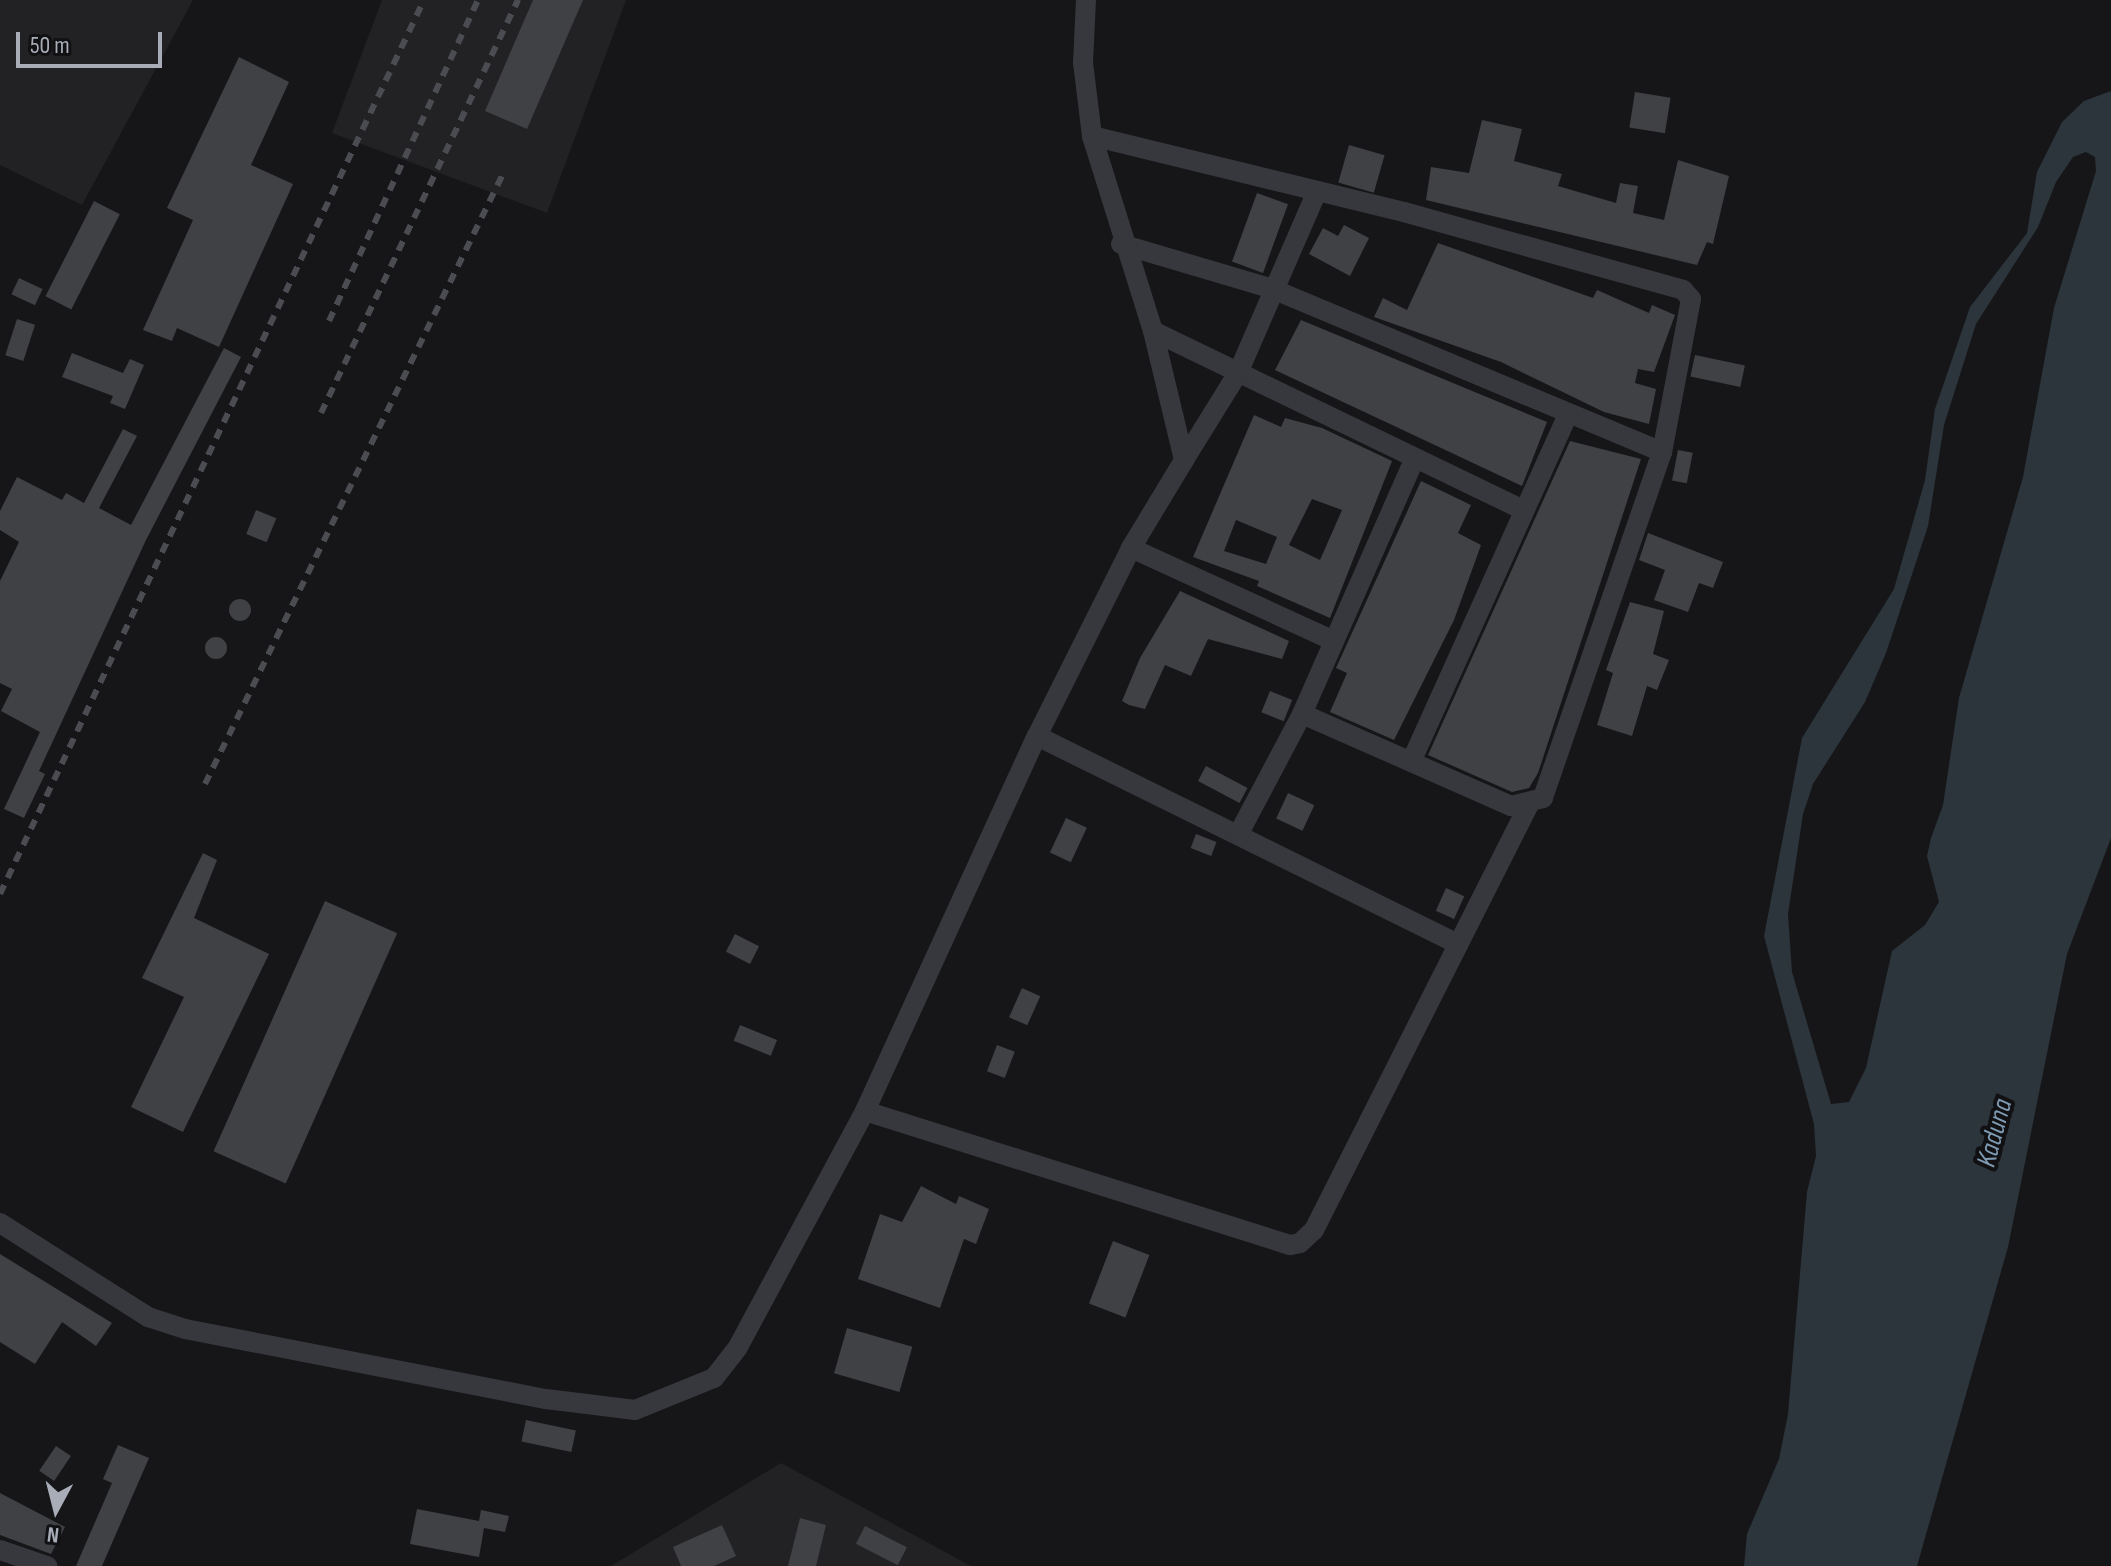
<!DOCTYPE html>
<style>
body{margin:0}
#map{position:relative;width:2111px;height:1566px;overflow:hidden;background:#161618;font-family:"Sofia Sans Condensed",sans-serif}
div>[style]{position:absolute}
.built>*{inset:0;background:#222225}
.water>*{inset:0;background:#2c353c}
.building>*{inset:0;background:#404145;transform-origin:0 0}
.round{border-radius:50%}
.minor>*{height:20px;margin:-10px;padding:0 10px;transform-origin:10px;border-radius:10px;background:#37383d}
.rail>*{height:6px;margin-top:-3px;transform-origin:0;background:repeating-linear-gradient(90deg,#4a4c52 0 10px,transparent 0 18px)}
span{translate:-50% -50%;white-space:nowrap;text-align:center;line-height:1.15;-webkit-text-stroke:8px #111113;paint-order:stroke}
.water-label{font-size:28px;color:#7f9bb3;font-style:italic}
.north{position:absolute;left:16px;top:1470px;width:80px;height:80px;-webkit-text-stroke:6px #111113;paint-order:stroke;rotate:187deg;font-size:22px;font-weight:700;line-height:32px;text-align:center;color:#a8adb8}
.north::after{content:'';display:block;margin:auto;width:28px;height:36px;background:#a8adb8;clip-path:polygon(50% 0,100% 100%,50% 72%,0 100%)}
.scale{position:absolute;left:16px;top:32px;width:146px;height:36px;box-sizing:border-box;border:4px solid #a8adb8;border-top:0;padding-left:10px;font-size:24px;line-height:28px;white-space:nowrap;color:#a8adb8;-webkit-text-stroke:6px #111113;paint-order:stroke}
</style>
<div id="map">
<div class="built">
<div style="clip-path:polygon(0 0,193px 0,82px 205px,0 165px)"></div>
<div style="clip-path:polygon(382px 0,626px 0,547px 213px,332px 133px)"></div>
<div style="clip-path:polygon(781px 1463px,971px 1566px,611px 1566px)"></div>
</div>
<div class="water">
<div style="clip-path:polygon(evenodd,2111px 91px,2111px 838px,2067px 954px,2008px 1247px,1917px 1566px,1744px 1566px,1747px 1534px,1779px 1459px,1788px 1414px,1807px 1192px,1816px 1156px,1814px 1124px,1764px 936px,1802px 738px,1894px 589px,1925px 480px,1935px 409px,1970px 307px,2027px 233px,2037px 172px,2062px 122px,2084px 101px,2111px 91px,2086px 152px,2095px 157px,2096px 171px,2054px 308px,2023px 477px,1959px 698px,1943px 805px,1931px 838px,1927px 856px,1939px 902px,1925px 925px,1892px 951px,1866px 1068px,1849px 1102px,1831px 1104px,1792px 972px,1788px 914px,1803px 814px,1813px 784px,1865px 702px,1886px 653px,1928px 526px,1944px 425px,1976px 324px,2038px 227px,2056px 182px,2073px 157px,2086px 152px)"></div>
</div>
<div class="building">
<div style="clip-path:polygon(533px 0,583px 0,527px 129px,485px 111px)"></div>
<div style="clip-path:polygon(239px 57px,289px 82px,251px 165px,293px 184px,219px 347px,177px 328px,172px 341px,143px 330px,193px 220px,167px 208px)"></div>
<div style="left:1635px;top:92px;width:36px;height:36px;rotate:9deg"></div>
<div style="clip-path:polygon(1482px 120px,1522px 129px,1514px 161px,1562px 174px,1558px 186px,1616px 203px,1620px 183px,1638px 186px,1633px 213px,1664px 220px,1678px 160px,1729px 176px,1713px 244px,1707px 242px,1697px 265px,1426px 200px,1431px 167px,1469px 173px)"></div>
<div style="left:1349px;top:145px;width:37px;height:39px;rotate:16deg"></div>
<div style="left:1257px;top:193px;width:33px;height:73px;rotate:20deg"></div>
<div style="left:94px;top:201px;width:29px;height:107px;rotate:27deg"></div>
<div style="clip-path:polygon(1344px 225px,1369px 238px,1350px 276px,1309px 254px,1323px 228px,1338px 236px)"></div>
<div style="clip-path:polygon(1438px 243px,1593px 298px,1597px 290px,1649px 313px,1652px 305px,1675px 315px,1654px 372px,1638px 369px,1635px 383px,1656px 389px,1649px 424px,1604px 412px,1501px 362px,1374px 317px,1383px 298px,1407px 310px)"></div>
<div style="left:19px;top:278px;width:26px;height:18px;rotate:25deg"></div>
<div style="left:17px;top:319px;width:19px;height:38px;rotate:18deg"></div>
<div style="clip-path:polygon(1301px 320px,1547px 422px,1522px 486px,1275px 370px)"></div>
<div style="clip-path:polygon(224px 348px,241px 357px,146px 540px,39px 771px,45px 774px,24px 818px,4px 809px,40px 732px,1px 711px,12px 689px,0 683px,0 581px,19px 542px,0 530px,0 511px,17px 477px,62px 500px,66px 493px,84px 503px,123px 429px,137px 436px,99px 508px,131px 525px)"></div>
<div style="clip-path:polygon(72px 353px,123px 373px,130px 359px,144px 365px,125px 409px,110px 403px,113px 396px,62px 377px)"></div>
<div style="left:1695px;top:355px;width:51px;height:22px;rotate:12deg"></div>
<div style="clip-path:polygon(evenodd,1254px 415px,1281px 427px,1285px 418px,1322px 428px,1392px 461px,1330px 618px,1257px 586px,1259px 581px,1193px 557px,1254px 415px,1312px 499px,1342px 510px,1320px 560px,1289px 545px,1312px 499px,1254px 415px,1236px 520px,1277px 537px,1266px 564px,1224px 551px,1236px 520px)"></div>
<div style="clip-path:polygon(1570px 441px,1641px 459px,1538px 773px,1529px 788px,1512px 792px,1428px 755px)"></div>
<div style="left:1678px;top:450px;width:15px;height:31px;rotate:11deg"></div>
<div style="clip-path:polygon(1421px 481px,1471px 505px,1458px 533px,1481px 545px,1454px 620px,1394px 740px,1330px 712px,1347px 673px,1336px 668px)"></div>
<div style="left:256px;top:510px;width:22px;height:26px;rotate:22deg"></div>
<div style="clip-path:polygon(1648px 533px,1723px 562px,1713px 588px,1699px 583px,1688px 612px,1654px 600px,1665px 570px,1639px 560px)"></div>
<div style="clip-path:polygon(1180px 591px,1289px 641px,1282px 659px,1208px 639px,1191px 676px,1165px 665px,1145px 709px,1129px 705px,1122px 701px,1140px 658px)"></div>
<div class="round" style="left:229px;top:599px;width:22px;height:22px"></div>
<div style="clip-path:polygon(1630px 602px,1664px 611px,1653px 654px,1669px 660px,1657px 690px,1647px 686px,1632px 736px,1597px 725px,1613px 673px,1606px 670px)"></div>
<div class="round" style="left:205px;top:637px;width:22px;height:22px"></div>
<div style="left:1270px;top:691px;width:24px;height:23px;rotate:22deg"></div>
<div style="left:1206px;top:766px;width:47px;height:17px;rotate:28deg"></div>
<div style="left:1288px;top:793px;width:29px;height:28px;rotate:25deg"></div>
<div style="left:1066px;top:818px;width:23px;height:38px;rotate:25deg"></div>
<div style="left:1196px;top:834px;width:22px;height:15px;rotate:21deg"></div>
<div style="clip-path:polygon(203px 853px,217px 860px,194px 918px,269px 954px,183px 1132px,131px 1107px,184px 997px,142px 978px)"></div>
<div style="left:1446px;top:888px;width:20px;height:25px;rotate:24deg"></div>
<div style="left:325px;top:901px;width:79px;height:274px;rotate:24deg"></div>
<div style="left:735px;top:934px;width:27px;height:20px;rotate:27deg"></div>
<div style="left:1022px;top:988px;width:20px;height:32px;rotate:24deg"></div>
<div style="left:740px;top:1025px;width:40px;height:17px;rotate:22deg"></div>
<div style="left:997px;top:1045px;width:19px;height:28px;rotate:21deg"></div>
<div style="clip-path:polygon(921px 1186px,956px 1204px,959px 1196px,989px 1209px,976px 1244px,964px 1239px,940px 1308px,858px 1279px,880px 1214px,902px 1222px)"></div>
<div style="left:1113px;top:1241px;width:39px;height:67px;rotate:21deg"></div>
<div style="clip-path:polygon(0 1254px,112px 1323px,96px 1346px,62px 1322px,35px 1364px,0 1342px)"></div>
<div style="left:847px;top:1328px;width:68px;height:47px;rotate:16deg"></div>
<div style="left:526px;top:1420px;width:51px;height:22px;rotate:12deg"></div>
<div style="clip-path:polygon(118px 1445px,149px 1458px,102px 1566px,76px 1566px,112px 1483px,103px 1479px)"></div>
<div style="left:56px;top:1446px;width:18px;height:30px;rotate:34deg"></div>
<div style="clip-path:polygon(0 1493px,65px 1527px,51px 1554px,0 1535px)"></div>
<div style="clip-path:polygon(417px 1509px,479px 1521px,481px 1510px,509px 1516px,505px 1532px,484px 1528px,479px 1557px,410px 1544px)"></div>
<div style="clip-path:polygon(800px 1518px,826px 1525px,816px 1566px,788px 1566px)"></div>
<div style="clip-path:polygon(722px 1525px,736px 1556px,714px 1566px,681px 1566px,673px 1547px)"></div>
<div style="left:865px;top:1526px;width:47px;height:20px;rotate:27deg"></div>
</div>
<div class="minor">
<div style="left:1092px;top:136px;width:321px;rotate:13.7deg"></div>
<div style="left:1404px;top:212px;width:290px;rotate:15.6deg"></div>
<div style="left:1683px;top:290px;width:12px;rotate:48deg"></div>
<div style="left:1691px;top:299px;width:156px;rotate:100.7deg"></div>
<div style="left:1662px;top:452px;width:366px;rotate:109deg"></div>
<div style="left:1543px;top:798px;width:33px;rotate:166deg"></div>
<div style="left:1511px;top:806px;width:228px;rotate:-156.2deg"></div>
<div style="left:1121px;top:244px;width:155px;rotate:16.5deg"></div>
<div style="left:1270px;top:288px;width:425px;rotate:22.7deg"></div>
<div style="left:1153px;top:331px;width:409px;rotate:25.8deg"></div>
<div style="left:1184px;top:460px;width:102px;rotate:-58.2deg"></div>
<div style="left:1238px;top:373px;width:198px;rotate:-66.5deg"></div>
<div style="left:1131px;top:548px;width:223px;rotate:24.6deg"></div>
<div style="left:1037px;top:736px;width:470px;rotate:26.3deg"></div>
<div style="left:1411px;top:762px;width:381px;rotate:-65.7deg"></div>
<div style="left:1238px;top:835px;width:137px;rotate:-62.1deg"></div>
<div style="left:1302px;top:714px;width:278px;rotate:-66.2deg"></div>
<div style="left:865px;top:1111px;width:446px;rotate:17.5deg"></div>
<div style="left:1290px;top:1245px;width:10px;rotate:-11deg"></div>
<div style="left:1300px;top:1243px;width:19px;rotate:-43deg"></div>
<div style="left:1314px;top:1230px;width:475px;rotate:-63.2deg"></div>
<div style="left:0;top:1223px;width:175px;rotate:32.4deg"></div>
<div style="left:148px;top:1317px;width:39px;rotate:18deg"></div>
<div style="left:185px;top:1329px;width:368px;rotate:11deg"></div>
<div style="left:546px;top:1399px;width:90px;rotate:7deg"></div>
<div style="left:635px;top:1410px;width:85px;rotate:-22.1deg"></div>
<div style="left:714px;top:1378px;width:39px;rotate:-52deg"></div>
<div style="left:738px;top:1347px;width:268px;rotate:-61.7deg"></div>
<div style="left:865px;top:1111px;width:413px;rotate:-65.4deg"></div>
<div style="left:1037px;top:736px;width:210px;rotate:-63.4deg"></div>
<div style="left:1131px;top:548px;width:103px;rotate:-58.9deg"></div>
<div style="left:1184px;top:460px;width:133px;rotate:-103.5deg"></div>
<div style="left:1153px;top:331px;width:204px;rotate:-107.4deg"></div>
<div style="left:1092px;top:136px;width:74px;rotate:-97deg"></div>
<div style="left:1083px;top:63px;width:63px;rotate:-87.3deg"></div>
<div style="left:0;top:1550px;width:50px;rotate:18.8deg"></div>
</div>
<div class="rail">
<div style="left:329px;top:321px;width:354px;rotate:-65.1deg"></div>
<div style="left:321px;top:413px;width:458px;rotate:-64.5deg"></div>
<div style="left:205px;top:784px;width:677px;rotate:-63.97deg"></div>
<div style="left:0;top:894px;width:989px;rotate:-64.63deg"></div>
</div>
<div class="water-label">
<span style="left:1995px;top:1133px;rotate:-75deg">Kaduna</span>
</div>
<div class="north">N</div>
<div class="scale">50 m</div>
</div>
